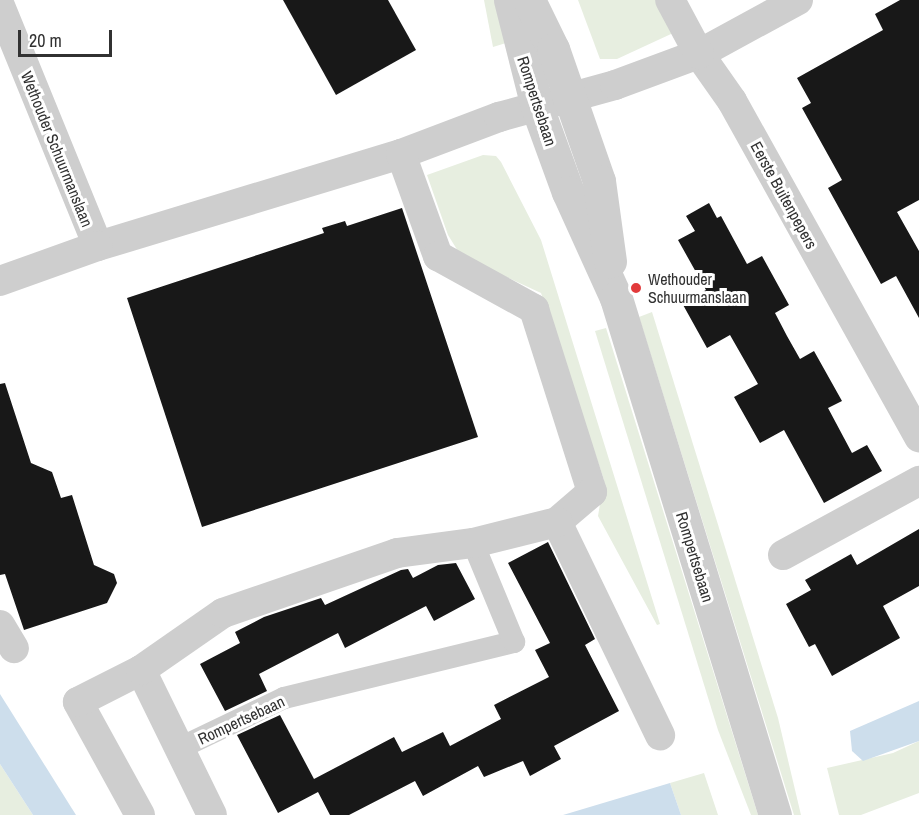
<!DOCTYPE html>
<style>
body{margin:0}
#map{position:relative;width:919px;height:815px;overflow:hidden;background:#fff;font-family:"Archivo Narrow",sans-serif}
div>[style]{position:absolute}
.green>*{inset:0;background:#e7eee0}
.water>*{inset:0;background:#cddeec}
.building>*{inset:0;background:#181818}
.pedestrian>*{height:22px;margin:-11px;padding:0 11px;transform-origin:11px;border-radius:11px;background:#cecece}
.minor>*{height:30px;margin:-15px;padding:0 15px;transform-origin:15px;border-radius:15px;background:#cecece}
.tertiary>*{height:33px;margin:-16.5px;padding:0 16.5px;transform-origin:16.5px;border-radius:16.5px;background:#cecece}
.dots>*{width:16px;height:16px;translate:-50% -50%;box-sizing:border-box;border:3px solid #fff;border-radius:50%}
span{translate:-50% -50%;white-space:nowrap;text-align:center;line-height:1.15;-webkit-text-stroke:6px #fff;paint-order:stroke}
.street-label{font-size:16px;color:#313131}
.poi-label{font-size:16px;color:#313131}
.left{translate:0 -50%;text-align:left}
.scale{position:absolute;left:18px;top:30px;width:94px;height:27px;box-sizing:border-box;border:3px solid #313131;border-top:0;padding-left:8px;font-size:18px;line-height:21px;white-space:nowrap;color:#313131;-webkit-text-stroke:4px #fff;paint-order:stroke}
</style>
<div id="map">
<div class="green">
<div style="clip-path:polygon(484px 0,494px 0,506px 43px,493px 47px)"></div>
<div style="clip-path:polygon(578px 0,669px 0,684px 28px,617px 59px,600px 59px)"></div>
<div style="clip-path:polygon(483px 155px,496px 156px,501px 162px,541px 240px,660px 624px,657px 625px,598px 516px,604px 480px,541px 293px,461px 256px,448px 235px,427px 175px)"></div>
<div style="clip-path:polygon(652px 312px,778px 718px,801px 815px,794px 815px,639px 317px)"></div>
<div style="clip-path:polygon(606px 328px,758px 815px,751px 815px,718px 730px,595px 331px)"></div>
<div style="clip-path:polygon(919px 741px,919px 793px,861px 815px,839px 815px,827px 768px,893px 753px)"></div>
<div style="clip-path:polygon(0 764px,33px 815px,0 815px)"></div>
<div style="clip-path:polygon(704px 773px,718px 815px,681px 815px,670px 783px)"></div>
</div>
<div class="water">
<div style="clip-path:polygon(0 694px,76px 815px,33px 815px,0 764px)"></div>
<div style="clip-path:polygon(919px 701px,919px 741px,863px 761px,852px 751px,850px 731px)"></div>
<div style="clip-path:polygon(670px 783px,681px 815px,563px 815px)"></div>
</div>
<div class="building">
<div style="clip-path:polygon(283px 0,388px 0,416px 50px,336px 95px)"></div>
<div style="clip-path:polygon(900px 0,919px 0,919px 200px,897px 212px,919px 251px,919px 318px,896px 276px,881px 284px,828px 188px,842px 180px,802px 108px,811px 103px,797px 78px,883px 30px,875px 14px)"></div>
<div style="clip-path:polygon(709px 203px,717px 218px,721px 216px,747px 264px,762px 256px,789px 305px,775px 313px,787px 336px,800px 359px,814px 351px,842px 401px,828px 408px,852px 453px,867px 445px,882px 471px,824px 503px,784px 430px,760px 443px,734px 397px,758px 384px,730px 335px,707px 348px,682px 303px,706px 290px,678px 240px,695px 231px,686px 216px)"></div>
<div style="clip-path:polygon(402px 208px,478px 437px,202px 527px,127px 298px,324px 233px,322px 228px,345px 221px,347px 226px)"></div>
<div style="clip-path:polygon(5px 383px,31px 463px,52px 472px,61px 498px,72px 495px,94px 565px,114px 574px,117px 583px,107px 603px,24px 630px,5px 574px,0 575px,0 384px)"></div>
<div style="clip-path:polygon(919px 529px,919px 586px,883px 606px,900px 638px,832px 676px,815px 644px,809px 647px,786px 604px,811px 590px,805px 580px,851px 554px,857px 565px)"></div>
<div style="clip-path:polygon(548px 542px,595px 639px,585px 645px,619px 711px,554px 746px,561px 759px,530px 776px,523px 761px,484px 777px,478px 766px,423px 796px,415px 781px,349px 815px,330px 815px,318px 792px,278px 813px,237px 735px,280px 715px,314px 779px,394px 737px,402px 752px,443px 732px,450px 746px,501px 719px,494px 705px,549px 677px,535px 650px,550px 643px,508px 563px)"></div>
<div style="clip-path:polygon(456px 563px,475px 599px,434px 621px,426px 606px,345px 648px,338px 633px,259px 674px,267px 691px,225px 711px,200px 664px,240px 643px,235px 632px,264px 617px,321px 598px,325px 605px,401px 570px,408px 569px,413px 578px,438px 565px)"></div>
</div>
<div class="pedestrian">
<div style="left:180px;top:748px;width:115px;rotate:-25.7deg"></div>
<div style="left:284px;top:698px;width:237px;rotate:-13.7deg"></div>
<div style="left:514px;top:642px;width:107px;rotate:-112.5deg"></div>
</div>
<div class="minor">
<div style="left:798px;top:0;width:113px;rotate:151.4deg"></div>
<div style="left:699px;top:54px;width:57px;rotate:54.9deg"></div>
<div style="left:732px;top:101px;width:385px;rotate:60.9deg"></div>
<div style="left:0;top:6px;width:259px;rotate:67.8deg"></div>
<div style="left:98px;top:246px;width:317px;rotate:-16.9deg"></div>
<div style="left:401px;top:154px;width:105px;rotate:-20.7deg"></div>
<div style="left:499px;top:117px;width:120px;rotate:-15.4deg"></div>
<div style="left:615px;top:85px;width:90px;rotate:-20.3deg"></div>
<div style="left:699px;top:54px;width:61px;rotate:-118.2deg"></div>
<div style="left:401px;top:154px;width:109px;rotate:70.1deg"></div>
<div style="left:438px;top:256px;width:110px;rotate:28.9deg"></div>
<div style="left:534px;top:309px;width:192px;rotate:72.4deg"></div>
<div style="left:592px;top:492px;width:46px;rotate:139.4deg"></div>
<div style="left:557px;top:522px;width:237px;rotate:64.2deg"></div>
<div style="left:0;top:281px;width:104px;rotate:-19.7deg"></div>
<div style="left:783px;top:555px;width:155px;rotate:-28.6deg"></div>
<div style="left:0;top:625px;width:27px;rotate:59deg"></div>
<div style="left:141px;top:670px;width:161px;rotate:63.9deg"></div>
<div style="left:140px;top:815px;width:129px;rotate:-118.8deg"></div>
<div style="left:78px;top:702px;width:71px;rotate:-26.9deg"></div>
<div style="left:141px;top:670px;width:100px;rotate:-34.8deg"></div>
<div style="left:223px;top:613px;width:184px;rotate:-19deg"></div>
<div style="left:397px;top:553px;width:77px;rotate:-7.5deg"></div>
<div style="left:473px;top:543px;width:87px;rotate:-14deg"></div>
</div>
<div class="tertiary">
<div style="left:510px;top:0;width:110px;rotate:75.8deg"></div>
<div style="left:537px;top:107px;width:90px;rotate:70deg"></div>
<div style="left:568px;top:192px;width:116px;rotate:65.6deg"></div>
<div style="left:616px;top:298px;width:541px;rotate:72.91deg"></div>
<div style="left:529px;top:0;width:55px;rotate:63.9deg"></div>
<div style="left:553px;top:49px;width:140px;rotate:70.8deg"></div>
<div style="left:599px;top:181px;width:81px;rotate:82.2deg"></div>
</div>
<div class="dots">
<div style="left:636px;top:288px;background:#e23a3b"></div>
</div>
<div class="street-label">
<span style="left:537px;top:101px;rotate:72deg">Rompertsebaan</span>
<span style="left:57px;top:149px;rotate:68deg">Wethouder Schuurmanslaan</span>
<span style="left:784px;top:195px;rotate:61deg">Eerste Buitenpepers</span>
<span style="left:695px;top:557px;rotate:73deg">Rompertsebaan</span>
<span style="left:241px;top:720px;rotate:-25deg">Rompertsebaan</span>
</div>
<div class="poi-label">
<span class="left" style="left:648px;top:288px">Wethouder<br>Schuurmanslaan</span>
</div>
<div class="scale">20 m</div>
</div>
